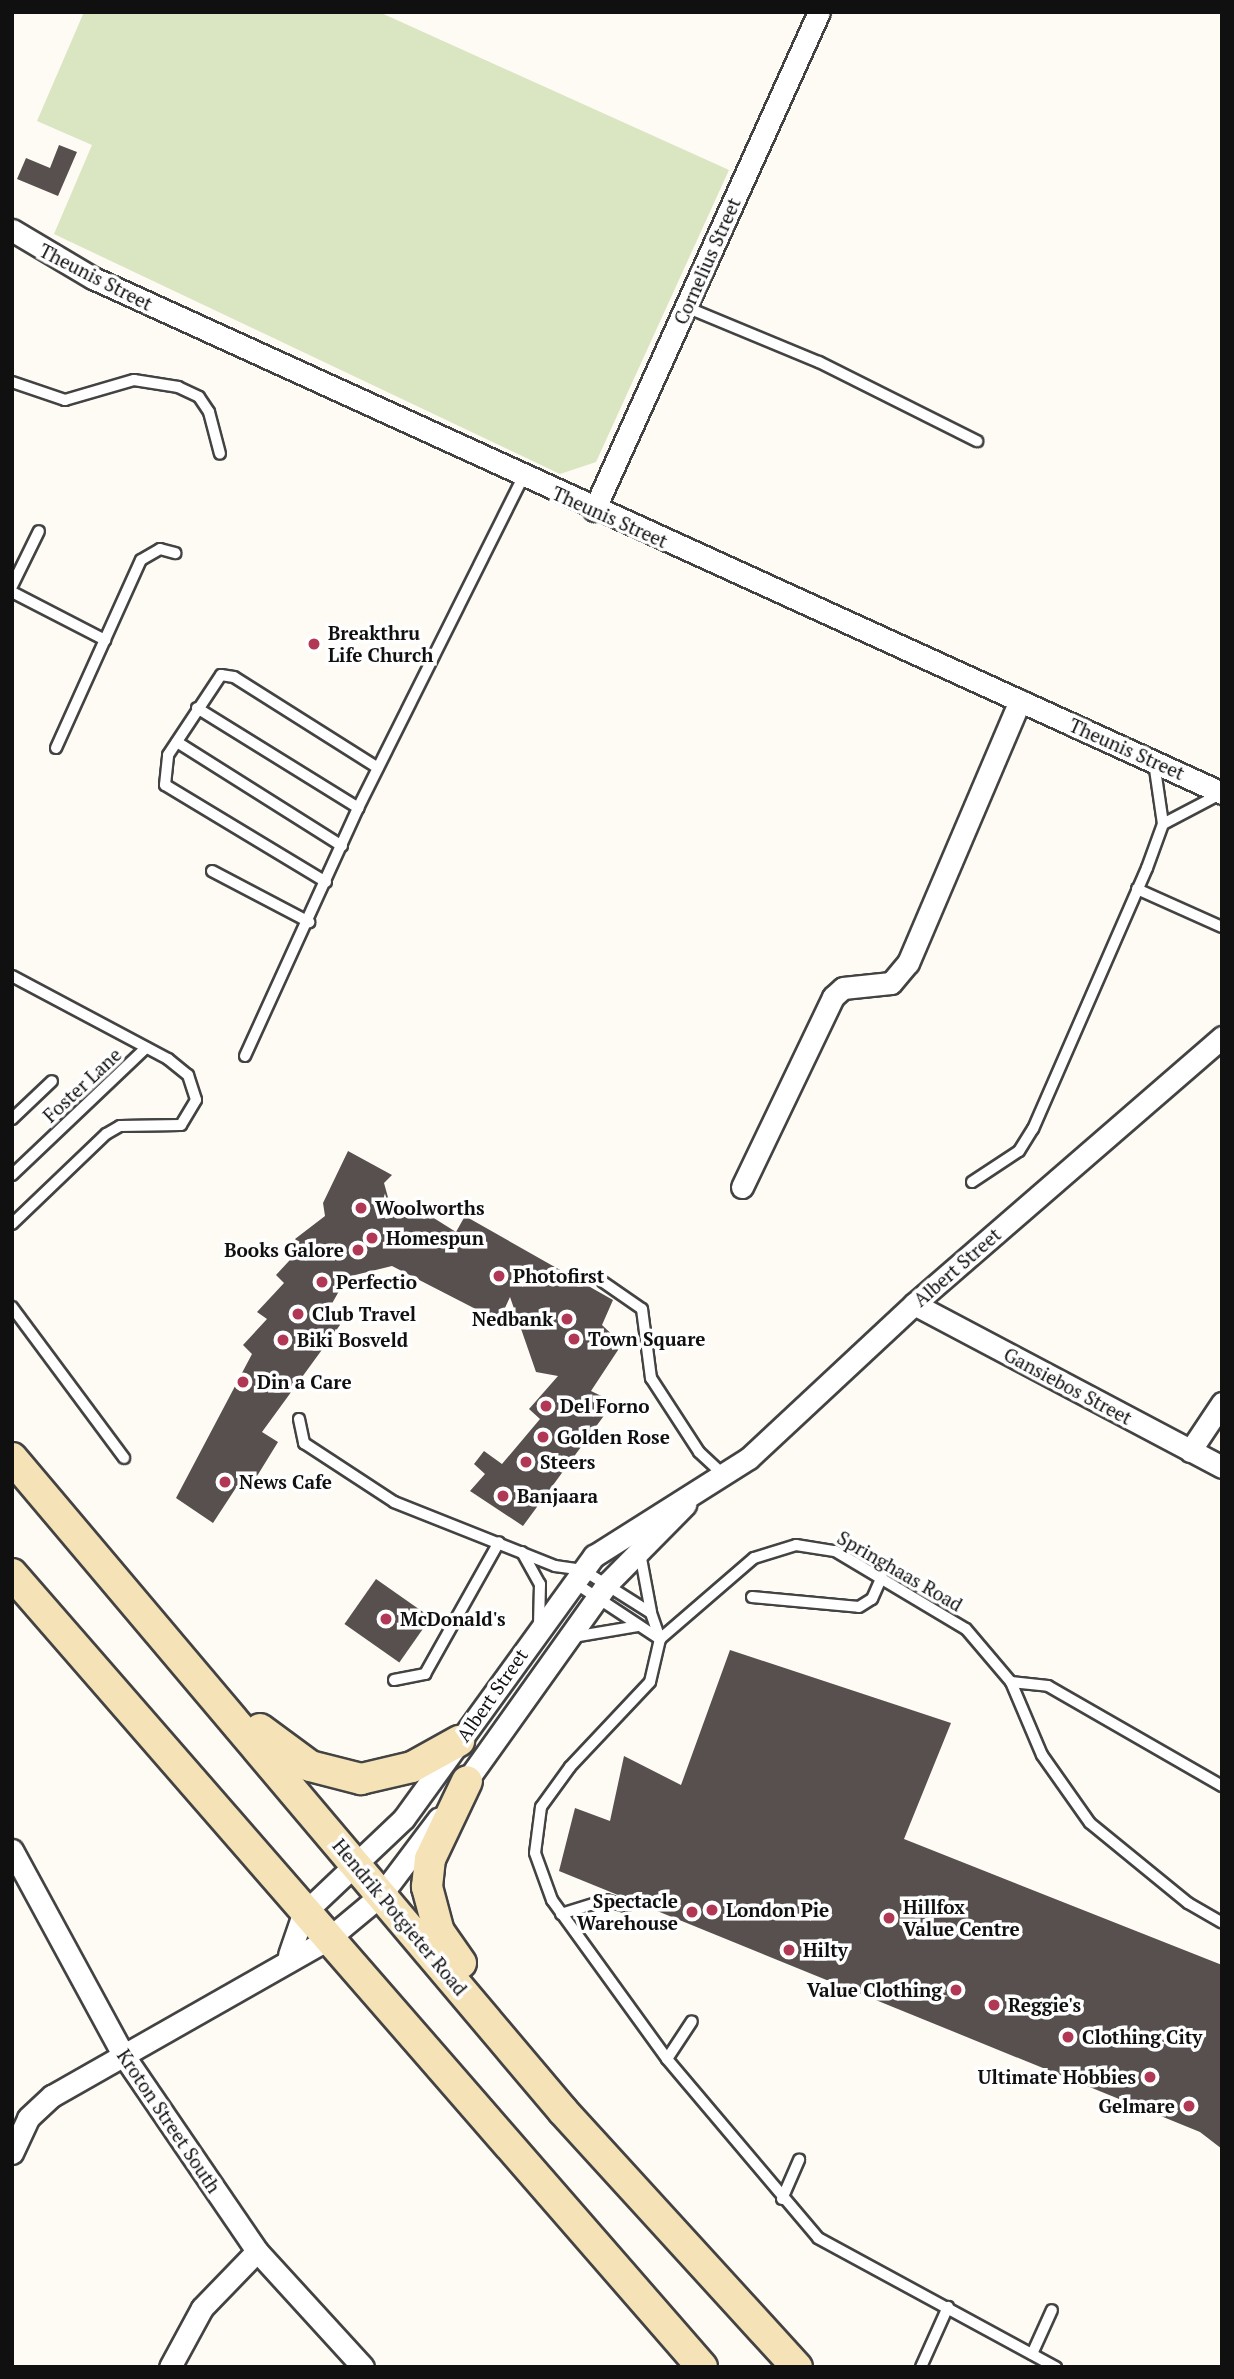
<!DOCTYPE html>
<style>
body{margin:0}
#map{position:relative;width:1234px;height:2379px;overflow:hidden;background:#fefaf4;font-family:"PT Serif",serif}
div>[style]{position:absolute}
.green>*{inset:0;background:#dae5c1}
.building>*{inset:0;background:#57504e;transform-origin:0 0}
.roads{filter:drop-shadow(2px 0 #434343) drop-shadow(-2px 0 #434343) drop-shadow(0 2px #434343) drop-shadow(0 -2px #434343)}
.service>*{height:10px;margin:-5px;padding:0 5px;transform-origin:5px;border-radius:5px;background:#fff}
.minor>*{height:21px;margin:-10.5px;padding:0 10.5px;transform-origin:10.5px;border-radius:10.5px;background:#fff}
.secondary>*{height:30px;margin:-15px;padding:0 15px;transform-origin:15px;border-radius:15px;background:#f5e3b7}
.dots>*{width:19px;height:19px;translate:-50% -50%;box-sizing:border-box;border:4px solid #fff;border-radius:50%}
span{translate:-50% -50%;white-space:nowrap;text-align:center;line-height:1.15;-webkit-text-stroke:7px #fff;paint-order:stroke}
.street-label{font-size:19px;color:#101010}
.poi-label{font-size:19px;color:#101010;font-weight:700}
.left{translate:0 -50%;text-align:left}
.right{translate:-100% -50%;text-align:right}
.frame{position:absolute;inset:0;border:14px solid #101010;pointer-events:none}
</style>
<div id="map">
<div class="green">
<div style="clip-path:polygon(84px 12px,379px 12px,729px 170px,596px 462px,560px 474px,54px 234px,92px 145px,37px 121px)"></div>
</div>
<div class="building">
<div style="clip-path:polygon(59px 145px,77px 152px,58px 196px,17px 179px,26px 158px,50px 168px)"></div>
<div style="clip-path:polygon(348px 1151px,392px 1175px,384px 1183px,391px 1208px,413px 1205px,456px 1232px,465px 1216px,613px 1300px,602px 1325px,622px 1344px,591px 1391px,614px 1402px,523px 1526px,470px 1491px,485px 1474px,474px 1464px,484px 1451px,502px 1464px,540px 1419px,529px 1409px,558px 1376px,536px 1372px,510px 1297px,499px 1321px,392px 1266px,347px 1277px,330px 1307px,340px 1325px,262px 1432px,278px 1442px,254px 1481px,243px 1477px,213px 1523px,176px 1498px,252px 1354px,243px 1345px,267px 1319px,257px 1312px,284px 1283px,276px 1275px,302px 1247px,295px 1239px,325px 1216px,323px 1203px)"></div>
<div style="left:376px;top:1579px;width:67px;height:55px;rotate:35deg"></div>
<div style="clip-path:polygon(730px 1650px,951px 1723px,904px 1839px,1222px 1965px,1222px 2149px,1200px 2132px,559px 1871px,575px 1808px,610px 1821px,624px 1756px,681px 1785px)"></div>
</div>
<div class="roads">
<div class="service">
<div style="left:686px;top:307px;width:144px;rotate:22.5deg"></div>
<div style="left:819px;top:362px;width:177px;rotate:26.6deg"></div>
<div style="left:12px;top:382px;width:56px;rotate:18.8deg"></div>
<div style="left:65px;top:400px;width:72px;rotate:-16.2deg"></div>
<div style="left:134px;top:380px;width:45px;rotate:9deg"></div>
<div style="left:178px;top:387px;width:23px;rotate:25deg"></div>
<div style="left:199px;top:397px;width:18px;rotate:56deg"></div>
<div style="left:209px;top:412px;width:43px;rotate:75.3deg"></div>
<div style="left:12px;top:586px;width:61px;rotate:-63.9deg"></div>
<div style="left:12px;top:592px;width:105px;rotate:27.3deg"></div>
<div style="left:197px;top:708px;width:190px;rotate:31.8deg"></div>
<div style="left:177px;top:742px;width:195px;rotate:32.2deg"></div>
<div style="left:56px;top:748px;width:206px;rotate:-65.7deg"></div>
<div style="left:141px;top:560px;width:22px;rotate:-30deg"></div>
<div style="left:160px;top:549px;width:16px;rotate:15deg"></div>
<div style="left:1163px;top:824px;width:67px;rotate:-27.7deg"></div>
<div style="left:212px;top:871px;width:110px;rotate:27.7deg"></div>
<div style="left:326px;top:882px;width:188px;rotate:-148.9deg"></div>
<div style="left:165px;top:785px;width:30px;rotate:-84deg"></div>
<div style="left:168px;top:755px;width:96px;rotate:-56.5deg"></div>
<div style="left:221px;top:675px;width:13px;rotate:9deg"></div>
<div style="left:234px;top:677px;width:170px;rotate:32.3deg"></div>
<div style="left:1137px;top:889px;width:93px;rotate:24.1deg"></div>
<div style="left:12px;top:976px;width:177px;rotate:28deg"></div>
<div style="left:168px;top:1059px;width:26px;rotate:39deg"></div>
<div style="left:188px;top:1075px;width:26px;rotate:72deg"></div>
<div style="left:196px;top:1100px;width:29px;rotate:121deg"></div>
<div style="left:181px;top:1125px;width:61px;rotate:179.1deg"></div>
<div style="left:120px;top:1126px;width:16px;rotate:150deg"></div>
<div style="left:106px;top:1134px;width:130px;rotate:136.2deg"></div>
<div style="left:245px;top:1056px;width:273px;rotate:-65.5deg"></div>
<div style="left:358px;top:808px;width:370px;rotate:-63.5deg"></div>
<div style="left:12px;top:1119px;width:55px;rotate:-43.5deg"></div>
<div style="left:12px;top:1175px;width:185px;rotate:-43.5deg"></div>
<div style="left:972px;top:1182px;width:56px;rotate:-33.4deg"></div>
<div style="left:1019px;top:1151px;width:26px;rotate:-58deg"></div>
<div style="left:1033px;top:1129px;width:285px;rotate:-66.4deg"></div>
<div style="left:1147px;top:868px;width:47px;rotate:-70deg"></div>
<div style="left:1163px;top:824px;width:63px;rotate:-98.3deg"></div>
<div style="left:603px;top:1282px;width:47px;rotate:34.7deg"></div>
<div style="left:642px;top:1309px;width:70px;rotate:82.6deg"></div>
<div style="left:651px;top:1378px;width:88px;rotate:57deg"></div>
<div style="left:699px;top:1452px;width:34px;rotate:43deg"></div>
<div style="left:12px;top:1307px;width:188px;rotate:53.4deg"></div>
<div style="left:299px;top:1419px;width:25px;rotate:78deg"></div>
<div style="left:304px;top:1443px;width:108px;rotate:33.2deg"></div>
<div style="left:394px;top:1502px;width:173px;rotate:21.7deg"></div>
<div style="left:555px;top:1566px;width:28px;rotate:8deg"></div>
<div style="left:583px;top:1570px;width:80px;rotate:32.3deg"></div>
<div style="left:651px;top:1613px;width:28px;rotate:71deg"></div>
<div style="left:660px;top:1639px;width:44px;rotate:103.1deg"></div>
<div style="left:650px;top:1682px;width:117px;rotate:133.3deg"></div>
<div style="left:570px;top:1767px;width:49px;rotate:125.9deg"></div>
<div style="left:541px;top:1807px;width:46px;rotate:97.4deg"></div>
<div style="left:535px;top:1853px;width:50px;rotate:70.1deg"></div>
<div style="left:552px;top:1900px;width:196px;rotate:54.1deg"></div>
<div style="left:667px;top:2059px;width:234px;rotate:49.8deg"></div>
<div style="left:818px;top:2238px;width:271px;rotate:28.5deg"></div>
<div style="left:522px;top:1552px;width:37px;rotate:61deg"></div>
<div style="left:540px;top:1584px;width:41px;rotate:91.4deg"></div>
<div style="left:640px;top:1553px;width:60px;rotate:79.4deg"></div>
<div style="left:572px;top:1581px;width:105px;rotate:33.4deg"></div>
<div style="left:752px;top:1597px;width:107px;rotate:5.3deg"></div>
<div style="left:859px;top:1607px;width:15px;rotate:-32deg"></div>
<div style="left:872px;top:1599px;width:24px;rotate:-66deg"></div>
<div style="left:573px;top:1637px;width:67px;rotate:-9.5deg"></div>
<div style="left:660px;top:1639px;width:124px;rotate:-40.8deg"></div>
<div style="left:754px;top:1558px;width:44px;rotate:-17.2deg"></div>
<div style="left:796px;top:1545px;width:39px;rotate:9deg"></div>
<div style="left:835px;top:1551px;width:152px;rotate:30.8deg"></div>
<div style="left:966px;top:1629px;width:70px;rotate:49.7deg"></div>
<div style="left:1011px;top:1682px;width:79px;rotate:67deg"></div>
<div style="left:1042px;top:1755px;width:83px;rotate:54.8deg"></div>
<div style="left:1090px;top:1823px;width:127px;rotate:39.2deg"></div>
<div style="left:1188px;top:1903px;width:39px;rotate:30deg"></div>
<div style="left:394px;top:1680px;width:32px;rotate:-11deg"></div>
<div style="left:425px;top:1674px;width:151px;rotate:-60.7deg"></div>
<div style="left:1011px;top:1682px;width:37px;rotate:6deg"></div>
<div style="left:1048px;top:1686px;width:201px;rotate:29.9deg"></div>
<div style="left:561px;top:1914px;width:47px;rotate:-17.3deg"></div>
<div style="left:606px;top:1900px;width:21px;rotate:17deg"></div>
<div style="left:667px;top:2059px;width:45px;rotate:-56.7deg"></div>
<div style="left:782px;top:2199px;width:43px;rotate:-66.4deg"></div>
<div style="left:1032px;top:2354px;width:48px;rotate:-65.6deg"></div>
<div style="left:921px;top:2367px;width:66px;rotate:-65.8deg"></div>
</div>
<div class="minor">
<div style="left:12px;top:230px;width:94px;rotate:30.7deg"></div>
<div style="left:93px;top:278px;width:1241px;rotate:24.52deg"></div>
<div style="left:594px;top:510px;width:546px;rotate:-65.69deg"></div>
<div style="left:742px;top:1187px;width:211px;rotate:-64.4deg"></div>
<div style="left:833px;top:997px;width:13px;rotate:-42deg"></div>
<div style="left:843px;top:988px;width:48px;rotate:-5.9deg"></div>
<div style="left:891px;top:983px;width:26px;rotate:-50deg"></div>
<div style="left:908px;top:963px;width:285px;rotate:-66.9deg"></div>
<div style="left:914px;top:1304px;width:348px;rotate:27.9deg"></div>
<div style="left:1190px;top:1451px;width:58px;rotate:-56.3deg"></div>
<div style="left:458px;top:1793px;width:258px;rotate:-54.5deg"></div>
<div style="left:608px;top:1583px;width:110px;rotate:-45.4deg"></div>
<div style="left:12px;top:1850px;width:234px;rotate:61.5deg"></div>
<div style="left:124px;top:2056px;width:236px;rotate:55.7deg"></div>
<div style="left:257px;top:2251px;width:157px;rotate:47.6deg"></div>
<div style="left:289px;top:1955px;width:43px;rotate:-71.1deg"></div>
<div style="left:303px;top:1914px;width:139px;rotate:-43.5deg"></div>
<div style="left:404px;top:1818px;width:324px;rotate:-54.1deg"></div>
<div style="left:594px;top:1556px;width:183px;rotate:-32.3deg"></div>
<div style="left:749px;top:1458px;width:226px;rotate:-43deg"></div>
<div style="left:914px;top:1304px;width:408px;rotate:-40.9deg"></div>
<div style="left:12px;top:2153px;width:38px;rotate:-65deg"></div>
<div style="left:28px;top:2118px;width:33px;rotate:-43deg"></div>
<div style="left:52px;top:2096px;width:318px;rotate:-29.6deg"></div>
<div style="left:328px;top:1939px;width:69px;rotate:-39.7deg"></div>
<div style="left:381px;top:1895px;width:96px;rotate:-53deg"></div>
<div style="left:170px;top:2367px;width:67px;rotate:-61.5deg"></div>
<div style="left:202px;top:2308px;width:79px;rotate:-46deg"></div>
</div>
<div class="secondary">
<div style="left:12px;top:1458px;width:854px;rotate:49.84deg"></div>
<div style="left:563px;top:2111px;width:347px;rotate:47.6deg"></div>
<div style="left:12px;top:1574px;width:1051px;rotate:48.97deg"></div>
<div style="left:260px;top:1729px;width:62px;rotate:36.5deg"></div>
<div style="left:310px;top:1766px;width:53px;rotate:14.3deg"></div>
<div style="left:361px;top:1779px;width:52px;rotate:-13.2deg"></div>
<div style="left:412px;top:1767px;width:54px;rotate:-29deg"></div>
<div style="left:461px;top:1963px;width:38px;rotate:-125deg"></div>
<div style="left:439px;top:1932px;width:47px;rotate:-104.9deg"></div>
<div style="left:427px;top:1887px;width:28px;rotate:-84deg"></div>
<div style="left:430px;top:1859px;width:86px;rotate:-64.6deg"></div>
</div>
</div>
<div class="dots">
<div style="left:314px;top:644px;background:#b03854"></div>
<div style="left:361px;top:1208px;background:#b03854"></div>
<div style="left:372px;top:1238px;background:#b03854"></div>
<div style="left:358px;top:1250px;background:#b03854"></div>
<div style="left:499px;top:1276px;background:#b03854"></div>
<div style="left:322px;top:1282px;background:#b03854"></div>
<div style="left:298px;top:1314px;background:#b03854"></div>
<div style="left:567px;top:1319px;background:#b03854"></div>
<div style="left:574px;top:1339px;background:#b03854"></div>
<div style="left:283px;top:1340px;background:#b03854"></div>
<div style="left:243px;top:1382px;background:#b03854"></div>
<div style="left:546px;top:1406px;background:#b03854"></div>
<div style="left:543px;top:1437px;background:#b03854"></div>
<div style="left:526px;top:1462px;background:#b03854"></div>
<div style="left:225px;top:1482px;background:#b03854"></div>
<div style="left:503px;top:1496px;background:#b03854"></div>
<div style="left:386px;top:1619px;background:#b03854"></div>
<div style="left:712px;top:1910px;background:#b03854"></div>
<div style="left:692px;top:1912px;background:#b03854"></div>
<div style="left:889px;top:1918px;background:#b03854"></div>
<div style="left:789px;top:1950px;background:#b03854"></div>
<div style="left:956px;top:1990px;background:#b03854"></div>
<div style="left:994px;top:2005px;background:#b03854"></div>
<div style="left:1068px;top:2037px;background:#b03854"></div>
<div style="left:1150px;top:2077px;background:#b03854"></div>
<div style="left:1189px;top:2106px;background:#b03854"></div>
</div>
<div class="street-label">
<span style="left:707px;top:261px;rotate:-66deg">Cornelius Street</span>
<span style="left:96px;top:277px;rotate:27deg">Theunis Street</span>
<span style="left:610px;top:517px;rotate:24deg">Theunis Street</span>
<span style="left:1127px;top:749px;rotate:24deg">Theunis Street</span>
<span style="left:82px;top:1085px;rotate:-43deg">Foster Lane</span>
<span style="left:957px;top:1267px;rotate:-41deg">Albert Street</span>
<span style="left:1068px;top:1386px;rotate:28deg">Gansiebos Street</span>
<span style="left:900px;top:1571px;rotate:30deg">Springhaas Road</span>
<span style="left:492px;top:1695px;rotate:-55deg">Albert Street</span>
<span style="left:400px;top:1917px;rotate:50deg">Hendrik Potgieter Road</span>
<span style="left:169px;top:2121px;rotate:56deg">Kroton Street South</span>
</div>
<div class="poi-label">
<span class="left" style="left:328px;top:644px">Breakthru<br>Life Church</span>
<span class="left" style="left:375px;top:1208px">Woolworths</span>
<span class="left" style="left:386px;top:1238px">Homespun</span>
<span class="right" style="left:344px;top:1250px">Books Galore</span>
<span class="left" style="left:513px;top:1276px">Photofirst</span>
<span class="left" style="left:336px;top:1282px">Perfectio</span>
<span class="left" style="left:312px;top:1314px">Club Travel</span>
<span class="right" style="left:553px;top:1319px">Nedbank</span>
<span class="left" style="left:588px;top:1339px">Town Square</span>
<span class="left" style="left:297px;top:1340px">Biki Bosveld</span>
<span class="left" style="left:257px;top:1382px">Din a Care</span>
<span class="left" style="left:560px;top:1406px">Del Forno</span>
<span class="left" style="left:557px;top:1437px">Golden Rose</span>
<span class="left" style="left:540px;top:1462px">Steers</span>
<span class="left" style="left:239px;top:1482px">News Cafe</span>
<span class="left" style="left:517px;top:1496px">Banjaara</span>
<span class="left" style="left:400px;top:1619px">McDonald's</span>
<span class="right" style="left:678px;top:1912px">Spectacle<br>Warehouse</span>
<span class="left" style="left:903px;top:1918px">Hillfox<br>Value Centre</span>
<span class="left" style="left:726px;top:1910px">London Pie</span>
<span class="left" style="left:803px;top:1950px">Hilty</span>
<span class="right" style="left:942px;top:1990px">Value Clothing</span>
<span class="left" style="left:1008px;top:2005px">Reggie's</span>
<span class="left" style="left:1082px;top:2037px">Clothing City</span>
<span class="right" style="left:1136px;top:2077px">Ultimate Hobbies</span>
<span class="right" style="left:1175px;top:2106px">Gelmare</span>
</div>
<div class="frame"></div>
</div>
